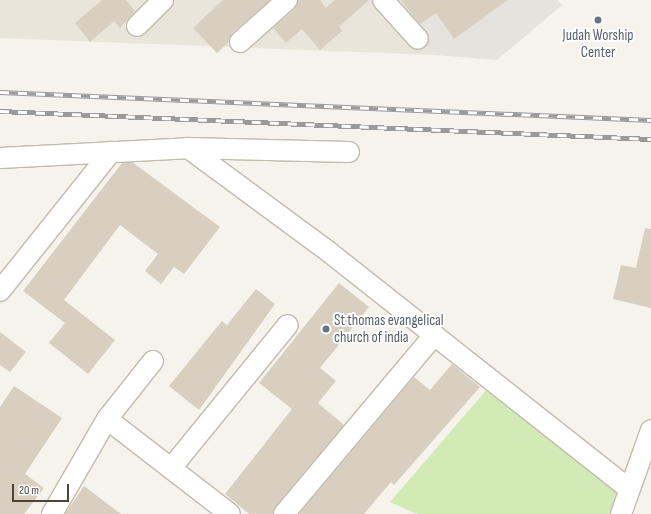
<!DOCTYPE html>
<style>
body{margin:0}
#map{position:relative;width:651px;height:514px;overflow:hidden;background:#f6f3ec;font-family:"Sofia Sans Condensed",sans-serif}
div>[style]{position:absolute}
.residential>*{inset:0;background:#eae5da}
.industrial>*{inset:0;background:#e6e2dd}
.green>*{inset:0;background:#d2eab5}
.building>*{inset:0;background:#d8cfc1}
.roads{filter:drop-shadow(1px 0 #c2bbae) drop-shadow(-1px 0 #c2bbae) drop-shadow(0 1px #c2bbae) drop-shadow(0 -1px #c2bbae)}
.minor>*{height:20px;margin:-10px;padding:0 10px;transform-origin:10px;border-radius:10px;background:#fff}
.rail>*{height:4.5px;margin-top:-2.25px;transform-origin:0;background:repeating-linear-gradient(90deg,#fff 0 9px,#9a9a9a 0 18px);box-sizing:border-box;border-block:1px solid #9a9a9a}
.dots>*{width:11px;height:11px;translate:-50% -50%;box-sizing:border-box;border:2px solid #fff;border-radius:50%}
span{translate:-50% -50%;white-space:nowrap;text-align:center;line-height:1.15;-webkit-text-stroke:4px #fff;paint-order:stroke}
.worship-label{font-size:15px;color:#5b616d}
.left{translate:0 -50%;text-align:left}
.scale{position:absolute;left:12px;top:484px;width:57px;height:18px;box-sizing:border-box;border:2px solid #4b4439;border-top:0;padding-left:5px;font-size:12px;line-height:14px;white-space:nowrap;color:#4b4439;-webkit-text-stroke:3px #fff;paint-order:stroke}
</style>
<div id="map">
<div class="residential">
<div style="clip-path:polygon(0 0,392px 0,435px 55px,0 38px)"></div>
</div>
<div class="industrial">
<div style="clip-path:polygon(392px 0,558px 0,562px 5px,497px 60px,435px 55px)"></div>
</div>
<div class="green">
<div style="clip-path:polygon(488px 388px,617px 492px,611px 514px,417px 514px,390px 502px)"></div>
</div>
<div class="building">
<div style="clip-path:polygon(102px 0,126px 0,135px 11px,120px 28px,114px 21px,90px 42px,75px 23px)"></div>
<div style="clip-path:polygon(223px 0,270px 0,232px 33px,229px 42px,217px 53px,193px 28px)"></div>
<div style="clip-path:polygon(298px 0,320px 0,326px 8px,335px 0,369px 0,339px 27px,342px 31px,320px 50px,302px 29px,286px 43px,273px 28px,295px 9px)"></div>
<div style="clip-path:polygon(401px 0,508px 0,454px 39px,436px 13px,420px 24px)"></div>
<div style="clip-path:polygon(132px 162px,220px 227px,184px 274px,174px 267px,161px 284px,145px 271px,158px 254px,120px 225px,64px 300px,115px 340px,88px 374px,49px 343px,65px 323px,23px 291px,122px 163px)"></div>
<div style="clip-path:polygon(645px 228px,651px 229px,651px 308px,613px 299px,621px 265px,636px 268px)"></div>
<div style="clip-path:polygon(339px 283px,369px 307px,320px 368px,336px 381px,318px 403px,344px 425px,275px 507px,273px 514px,249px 514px,225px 494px,292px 409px,259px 383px)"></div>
<div style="clip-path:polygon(256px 289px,275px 304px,199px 410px,169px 386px,222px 321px,227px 325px)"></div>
<div style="clip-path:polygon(0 332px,26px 352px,10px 372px,0 365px)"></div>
<div style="clip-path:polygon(452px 364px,480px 387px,394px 485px,391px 482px,364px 514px,299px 514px,414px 377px,430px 390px)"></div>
<div style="clip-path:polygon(14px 386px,62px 418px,25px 474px,44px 488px,24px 514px,0 514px,0 407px)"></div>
<div style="clip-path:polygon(84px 486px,121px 514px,65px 514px)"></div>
</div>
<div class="roads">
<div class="minor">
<div style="left:383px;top:0;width:52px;rotate:48.1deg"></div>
<div style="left:137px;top:26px;width:37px;rotate:-45deg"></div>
<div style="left:240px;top:42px;width:63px;rotate:-41.8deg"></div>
<div style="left:188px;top:148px;width:175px;rotate:36.4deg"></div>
<div style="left:329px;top:252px;width:382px;rotate:38.3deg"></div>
<div style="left:0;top:158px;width:188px;rotate:-3deg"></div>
<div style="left:188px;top:148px;width:161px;rotate:1.4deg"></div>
<div style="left:0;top:291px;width:178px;rotate:-51.4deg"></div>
<div style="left:107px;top:419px;width:155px;rotate:37.7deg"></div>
<div style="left:172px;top:467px;width:183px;rotate:-50.8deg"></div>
<div style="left:52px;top:514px;width:110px;rotate:-59.9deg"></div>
<div style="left:107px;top:419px;width:74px;rotate:-51.6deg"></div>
<div style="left:284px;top:514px;width:234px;rotate:-50deg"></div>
<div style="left:621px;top:514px;width:89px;rotate:-70.3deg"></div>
</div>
</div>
<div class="rail">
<div style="left:0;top:92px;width:652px;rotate:2.46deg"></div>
<div style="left:0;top:111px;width:652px;rotate:2.46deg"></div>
</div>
<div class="dots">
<div style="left:598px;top:20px;background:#6b7280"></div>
<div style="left:326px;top:329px;background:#6b7280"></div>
</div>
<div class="worship-label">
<span style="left:598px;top:44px">Judah Worship<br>Center</span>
<span class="left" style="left:334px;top:329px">St thomas evangelical<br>church of india</span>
</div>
<div class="scale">20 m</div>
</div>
